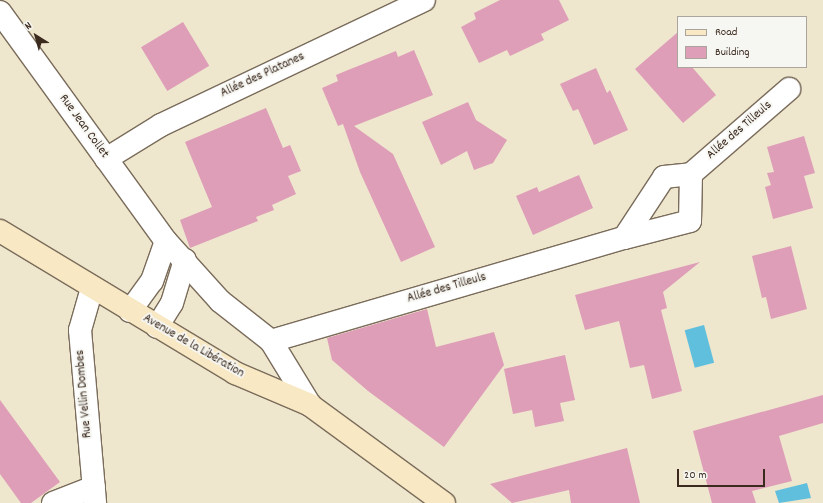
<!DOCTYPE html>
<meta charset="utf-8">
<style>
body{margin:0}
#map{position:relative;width:823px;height:503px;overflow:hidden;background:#eee6cd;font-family:Dekko,sans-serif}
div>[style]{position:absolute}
.water>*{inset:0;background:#5fbfdd;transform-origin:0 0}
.building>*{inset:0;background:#de9eb8;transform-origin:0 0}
.roads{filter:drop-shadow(1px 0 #7a6c5b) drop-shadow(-1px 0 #7a6c5b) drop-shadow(0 1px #7a6c5b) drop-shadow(0 -1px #7a6c5b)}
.street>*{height:22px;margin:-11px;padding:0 11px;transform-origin:11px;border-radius:11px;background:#fff}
.secondary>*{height:22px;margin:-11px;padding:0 11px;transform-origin:11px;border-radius:11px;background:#f8e8c3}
span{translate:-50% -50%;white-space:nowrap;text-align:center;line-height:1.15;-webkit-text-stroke:4px #f6f6f2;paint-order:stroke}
.street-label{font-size:13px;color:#3b2a1e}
.legend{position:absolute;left:677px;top:16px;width:130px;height:52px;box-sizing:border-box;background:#f6f6f2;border:1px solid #aba49d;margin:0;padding:5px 7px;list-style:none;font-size:12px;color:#3b2a1e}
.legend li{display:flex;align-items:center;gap:8px;height:20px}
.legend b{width:20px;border:1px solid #aba49d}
.north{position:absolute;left:16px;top:16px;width:40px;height:40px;-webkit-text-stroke:3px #f6f6f2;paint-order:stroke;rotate:323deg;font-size:11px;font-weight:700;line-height:16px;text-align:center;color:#3b2a1e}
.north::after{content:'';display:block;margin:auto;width:14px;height:18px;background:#3b2a1e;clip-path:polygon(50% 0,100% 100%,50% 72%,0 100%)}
.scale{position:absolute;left:677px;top:469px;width:88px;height:18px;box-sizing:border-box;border:2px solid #3b2a1e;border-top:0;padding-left:5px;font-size:12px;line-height:14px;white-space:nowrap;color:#3b2a1e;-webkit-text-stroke:3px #f6f6f2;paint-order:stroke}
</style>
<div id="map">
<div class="water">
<div style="left:704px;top:325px;width:39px;height:20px;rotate:75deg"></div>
<div style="clip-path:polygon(807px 483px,811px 498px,779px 503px,775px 491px)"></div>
</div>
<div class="building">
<div style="clip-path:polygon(500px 0,559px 0,569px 20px,541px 34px,544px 40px,510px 56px,507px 50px,479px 63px,461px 27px,476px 19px,474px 13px)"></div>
<div style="left:183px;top:22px;width:51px;height:49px;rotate:59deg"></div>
<div style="clip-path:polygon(678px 32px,678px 67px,692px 67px,716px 95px,683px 123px,635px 69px)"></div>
<div style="clip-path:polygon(414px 50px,433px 95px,354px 126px,393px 154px,435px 247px,401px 262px,360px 172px,343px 124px,338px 126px,322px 88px,338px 81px,336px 75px,348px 70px,396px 51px,398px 57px)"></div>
<div style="clip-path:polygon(596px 68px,607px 93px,610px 90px,628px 130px,594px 145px,578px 109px,573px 111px,560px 84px)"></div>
<div style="clip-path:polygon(468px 102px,476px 120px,507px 140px,493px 163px,474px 170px,467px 151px,441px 165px,422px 122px)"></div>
<div style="clip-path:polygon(266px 108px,283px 148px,290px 145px,301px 171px,288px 176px,296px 194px,272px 205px,274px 210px,256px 217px,258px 221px,190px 248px,180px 220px,212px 207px,185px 142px)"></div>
<div style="clip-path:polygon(804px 136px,815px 173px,804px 176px,813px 208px,773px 219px,765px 187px,771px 185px,767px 173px,774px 172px,767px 147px)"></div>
<div style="clip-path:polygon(579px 175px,593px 208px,533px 235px,516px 196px,537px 187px,539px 192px)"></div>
<div style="clip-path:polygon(791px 246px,807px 309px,771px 319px,766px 297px,762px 298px,752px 256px)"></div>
<div style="clip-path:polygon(700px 262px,663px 292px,667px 308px,661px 310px,682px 391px,652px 399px,644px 365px,630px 368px,619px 321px,585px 330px,575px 295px)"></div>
<div style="clip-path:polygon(427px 309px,436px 347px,494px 332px,504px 365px,444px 447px,368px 391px,332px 360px,327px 338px)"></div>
<div style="clip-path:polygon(565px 355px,575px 400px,560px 403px,564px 421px,535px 427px,532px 410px,513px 414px,504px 369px)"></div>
<div style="clip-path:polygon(823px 395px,823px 423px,779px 436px,792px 481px,752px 491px,756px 503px,712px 503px,693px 431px)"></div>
<div style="clip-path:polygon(0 400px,60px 482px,31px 503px,21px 503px,0 474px)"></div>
<div style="clip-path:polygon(627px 448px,640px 503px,571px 503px,569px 490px,512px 503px,490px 484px)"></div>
</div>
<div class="roads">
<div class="street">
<div style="left:0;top:12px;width:283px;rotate:54.1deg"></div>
<div style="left:166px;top:241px;width:81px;rotate:48deg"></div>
<div style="left:220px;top:301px;width:65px;rotate:38.1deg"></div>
<div style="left:271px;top:341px;width:75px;rotate:58.6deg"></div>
<div style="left:106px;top:159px;width:65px;rotate:-31.7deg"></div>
<div style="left:161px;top:125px;width:291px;rotate:-25.4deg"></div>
<div style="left:624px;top:238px;width:68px;rotate:-14.4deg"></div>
<div style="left:690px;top:221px;width:47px;rotate:-88.8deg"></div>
<div style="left:92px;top:288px;width:44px;rotate:105.9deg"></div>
<div style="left:80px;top:330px;width:174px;rotate:85deg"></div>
<div style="left:130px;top:311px;width:37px;rotate:-54deg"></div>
<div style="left:152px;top:281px;width:42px;rotate:-70.7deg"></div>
<div style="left:157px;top:327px;width:28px;rotate:-58deg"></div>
<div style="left:172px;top:303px;width:45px;rotate:-73.2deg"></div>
<div style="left:271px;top:341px;width:368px;rotate:-16.3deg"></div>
<div style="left:624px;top:238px;width:73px;rotate:-56.7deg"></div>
<div style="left:664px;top:177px;width:27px;rotate:-6deg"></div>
<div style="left:691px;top:174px;width:130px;rotate:-40.9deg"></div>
<div style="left:53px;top:503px;width:44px;rotate:-21.3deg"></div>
</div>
<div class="secondary">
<div style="left:0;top:231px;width:275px;rotate:31.1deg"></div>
<div style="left:235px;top:373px;width:82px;rotate:23.1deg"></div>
<div style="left:310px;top:405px;width:166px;rotate:36.2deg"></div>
</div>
</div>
<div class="street-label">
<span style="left:263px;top:76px;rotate:-25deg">Allée des Platanes</span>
<span style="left:83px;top:127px;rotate:54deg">Rue Jean Collet</span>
<span style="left:740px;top:131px;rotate:-41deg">Allée des Tilleuls</span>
<span style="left:447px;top:289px;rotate:-16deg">Allée des Tilleuls</span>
<span style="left:193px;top:347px;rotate:30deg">Avenue de la Libération</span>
<span style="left:85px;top:394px;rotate:-95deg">Rue Vellin Dombes</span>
</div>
<ul class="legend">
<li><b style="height:5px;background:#f8e8c3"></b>Road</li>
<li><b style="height:11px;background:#de9eb8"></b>Building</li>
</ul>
<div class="north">N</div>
<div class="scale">20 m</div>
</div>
